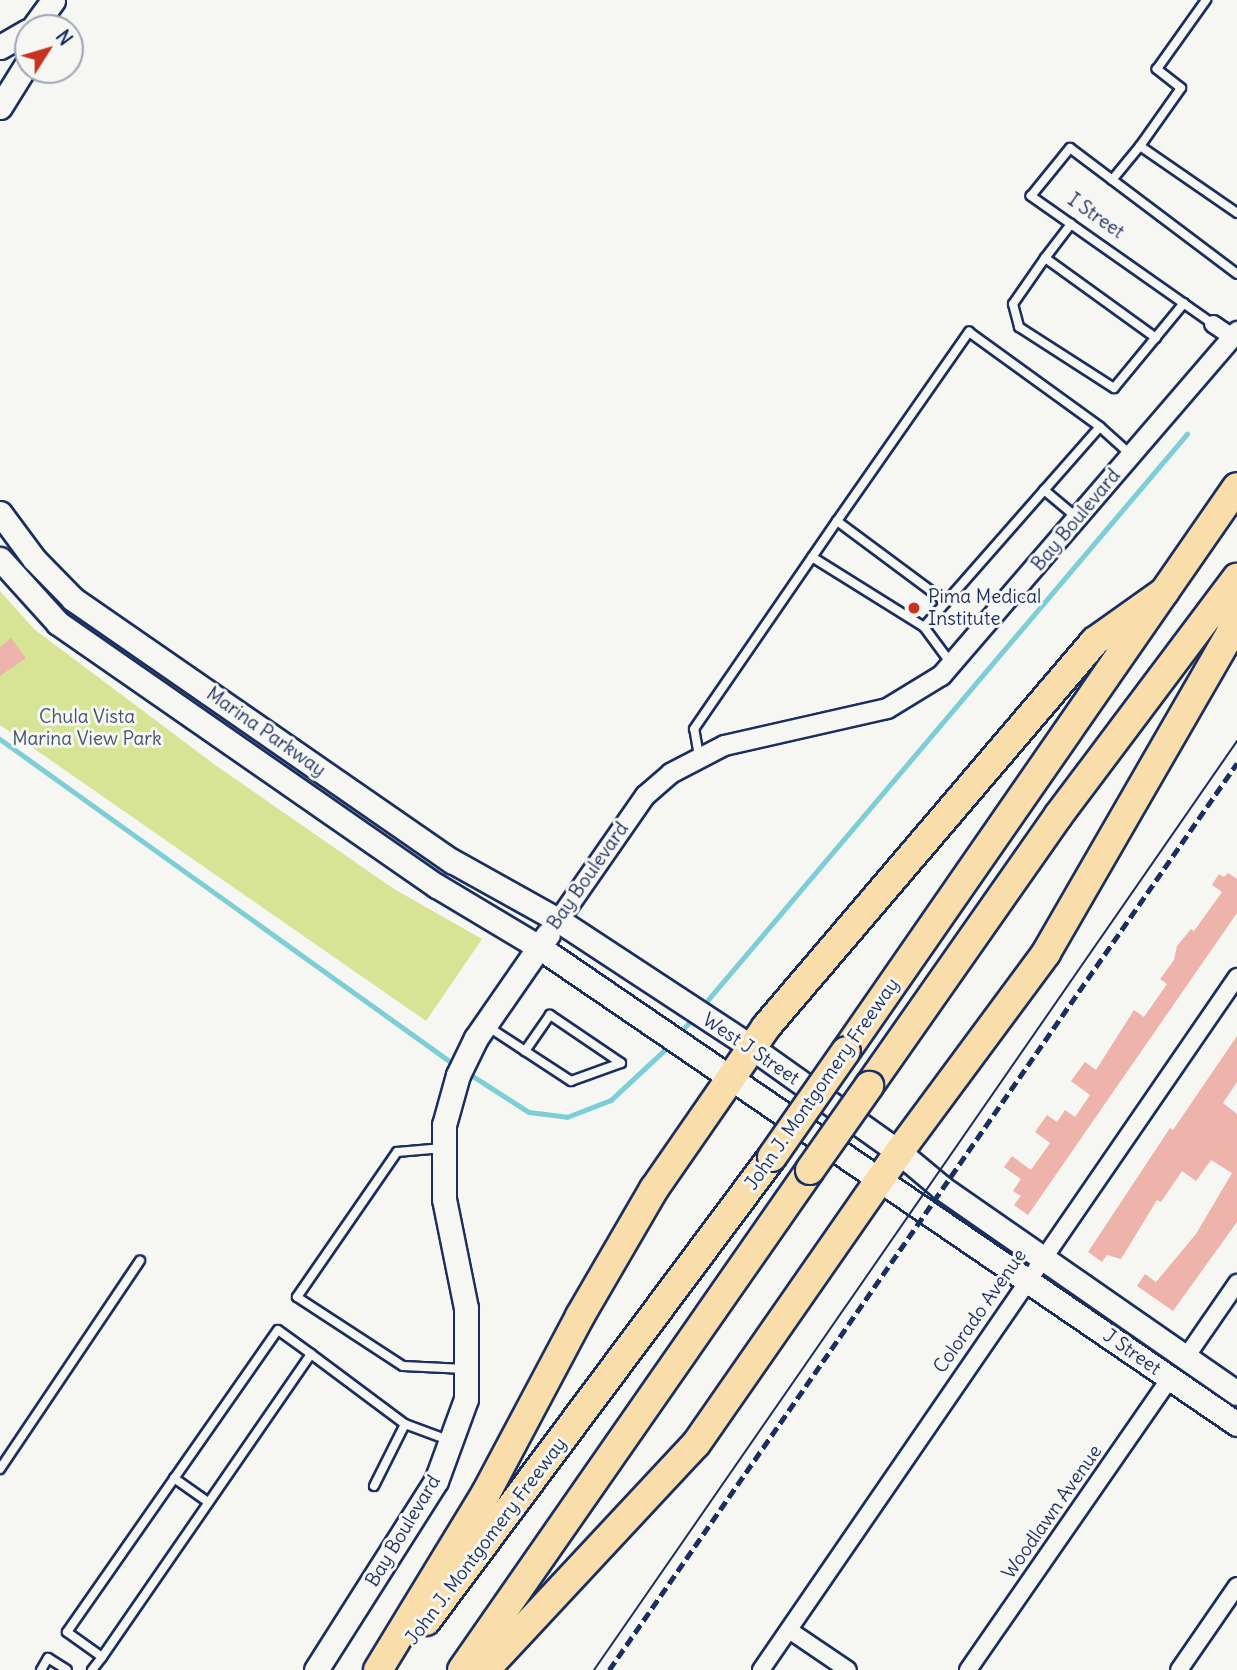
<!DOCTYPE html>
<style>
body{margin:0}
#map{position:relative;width:1237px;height:1670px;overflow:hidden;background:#f6f6f2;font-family:Delius,sans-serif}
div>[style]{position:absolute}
.green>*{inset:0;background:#d7e496}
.stream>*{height:4.5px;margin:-2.25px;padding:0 2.25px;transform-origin:2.25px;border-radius:2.25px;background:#7dced6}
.building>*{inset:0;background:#eeb3ab}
.roads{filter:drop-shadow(2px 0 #1b2f5e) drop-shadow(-2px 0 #1b2f5e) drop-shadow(0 2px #1b2f5e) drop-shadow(0 -2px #1b2f5e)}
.service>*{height:8px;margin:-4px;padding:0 4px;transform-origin:4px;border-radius:4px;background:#f6f6f2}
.minor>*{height:16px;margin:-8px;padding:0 8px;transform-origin:8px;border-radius:8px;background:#f6f6f2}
.tertiary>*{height:19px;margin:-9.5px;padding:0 9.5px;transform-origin:9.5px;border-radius:9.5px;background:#f6f6f2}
.secondary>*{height:23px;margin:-11.5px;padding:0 11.5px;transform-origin:11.5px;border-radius:11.5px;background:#f6f6f2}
.motorway>*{height:28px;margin:-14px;padding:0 14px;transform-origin:14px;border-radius:14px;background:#f9deab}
.tram>*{height:2px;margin:-1px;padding:0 1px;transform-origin:1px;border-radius:1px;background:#1b2f5e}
.rail>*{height:4.5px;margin-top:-2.25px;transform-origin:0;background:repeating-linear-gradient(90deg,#1b2f5e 0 10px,transparent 0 15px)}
.bridges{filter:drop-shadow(2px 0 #1b2f5e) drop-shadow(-2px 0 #1b2f5e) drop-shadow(0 2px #1b2f5e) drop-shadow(0 -2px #1b2f5e)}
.motorway-bridge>*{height:28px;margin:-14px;padding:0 14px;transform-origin:14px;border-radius:14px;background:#f9deab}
.dots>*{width:19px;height:19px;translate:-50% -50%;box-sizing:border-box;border:4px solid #f6f6f2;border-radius:50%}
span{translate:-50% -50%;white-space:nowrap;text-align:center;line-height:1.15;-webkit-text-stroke:6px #f6f6f2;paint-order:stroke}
.street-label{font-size:19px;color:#1b2f5e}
.poi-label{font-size:19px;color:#1b2f5e}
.left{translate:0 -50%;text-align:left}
.park-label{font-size:19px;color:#415369}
.north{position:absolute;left:14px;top:14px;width:70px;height:70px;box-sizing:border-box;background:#f6f6f2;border:2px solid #9ea6b7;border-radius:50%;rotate:53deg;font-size:19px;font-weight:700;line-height:28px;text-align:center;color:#1b2f5e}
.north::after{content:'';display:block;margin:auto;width:24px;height:32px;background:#c8321e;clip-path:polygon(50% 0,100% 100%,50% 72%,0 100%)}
</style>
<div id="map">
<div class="green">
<div style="clip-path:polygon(0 591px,34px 629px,218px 767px,394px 889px,482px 939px,426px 1021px,0 725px)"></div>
</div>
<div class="stream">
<div style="left:0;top:739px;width:560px;rotate:35.62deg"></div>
<div style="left:701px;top:1008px;width:752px;rotate:-49.75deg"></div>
<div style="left:679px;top:1034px;width:23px;rotate:-49deg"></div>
<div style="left:468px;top:1073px;width:72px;rotate:32.6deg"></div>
<div style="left:529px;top:1112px;width:38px;rotate:7deg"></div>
<div style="left:567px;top:1117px;width:47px;rotate:-21.1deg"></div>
<div style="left:611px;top:1100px;width:82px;rotate:-43deg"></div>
</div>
<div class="building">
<div style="clip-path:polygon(11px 638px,26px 658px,0 676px,0 647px)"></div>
<div style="clip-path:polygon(1228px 873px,1237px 879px,1237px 913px,1028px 1215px,1014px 1205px,1021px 1196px,1013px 1191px,1021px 1179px,1004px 1167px,1012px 1156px,1031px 1170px,1050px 1143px,1035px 1132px,1047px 1115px,1057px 1122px,1065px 1110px,1075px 1117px,1090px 1095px,1071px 1081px,1085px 1062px,1096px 1070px,1134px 1010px,1144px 1017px,1167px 984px,1160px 979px,1174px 960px,1177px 946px,1191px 929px,1194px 931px,1222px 892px,1212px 885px,1219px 874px,1224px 877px)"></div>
<div style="clip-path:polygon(1237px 1036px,1237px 1082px,1223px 1103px,1237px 1114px,1237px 1222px,1173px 1311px,1137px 1286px,1145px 1274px,1156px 1282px,1196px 1234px,1232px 1173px,1211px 1160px,1196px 1181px,1182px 1171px,1161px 1202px,1157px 1200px,1121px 1259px,1107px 1255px,1102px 1262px,1088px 1252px,1170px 1128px,1173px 1130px)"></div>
</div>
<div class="roads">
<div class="service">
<div style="left:1140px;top:146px;width:71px;rotate:-54.7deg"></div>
<div style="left:1181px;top:88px;width:31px;rotate:-142deg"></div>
<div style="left:1157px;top:69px;width:85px;rotate:-54.6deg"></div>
<div style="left:1112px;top:180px;width:44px;rotate:-50.5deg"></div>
<div style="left:1140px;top:146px;width:118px;rotate:34.6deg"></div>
<div style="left:1045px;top:258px;width:43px;rotate:-52.6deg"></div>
<div style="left:1213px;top:324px;width:223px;rotate:-144.9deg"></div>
<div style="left:1031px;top:196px;width:62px;rotate:-50.9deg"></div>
<div style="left:1070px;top:148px;width:209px;rotate:37deg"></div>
<div style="left:1156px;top:338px;width:137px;rotate:-144.2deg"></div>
<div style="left:1045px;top:258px;width:56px;rotate:124.8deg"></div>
<div style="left:1013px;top:304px;width:24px;rotate:75deg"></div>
<div style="left:1019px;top:327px;width:113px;rotate:32.7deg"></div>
<div style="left:1114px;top:388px;width:110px;rotate:-50.5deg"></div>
<div style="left:1044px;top:490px;width:40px;rotate:40deg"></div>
<div style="left:812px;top:557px;width:132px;rotate:32deg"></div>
<div style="left:946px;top:602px;width:136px;rotate:-143.4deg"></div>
<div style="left:837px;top:521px;width:231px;rotate:-55.1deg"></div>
<div style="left:969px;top:332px;width:162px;rotate:35.9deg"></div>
<div style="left:950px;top:662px;width:44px;rotate:-126.6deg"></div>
<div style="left:924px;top:627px;width:266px;rotate:-48.7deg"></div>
<div style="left:1100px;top:427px;width:40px;rotate:42deg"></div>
<div style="left:699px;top:756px;width:27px;rotate:-100deg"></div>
<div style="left:694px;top:729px;width:252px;rotate:-55.5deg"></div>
<div style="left:487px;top:1026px;width:45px;rotate:33.3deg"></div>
<div style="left:525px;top:1051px;width:55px;rotate:33.1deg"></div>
<div style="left:571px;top:1081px;width:53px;rotate:-19.8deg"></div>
<div style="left:621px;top:1063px;width:86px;rotate:-145.9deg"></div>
<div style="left:550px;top:1015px;width:44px;rotate:124.8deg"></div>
<div style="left:443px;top:1148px;width:46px;rotate:175deg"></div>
<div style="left:397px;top:1152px;width:176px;rotate:124.6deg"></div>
<div style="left:297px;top:1297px;width:126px;rotate:33.1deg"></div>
<div style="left:403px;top:1366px;width:62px;rotate:2.8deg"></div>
<div style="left:311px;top:1354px;width:368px;rotate:124.6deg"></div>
<div style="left:102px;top:1657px;width:43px;rotate:-144.5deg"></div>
<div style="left:67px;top:1632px;width:368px;rotate:-55.1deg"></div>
<div style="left:278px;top:1330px;width:41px;rotate:36deg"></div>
<div style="left:311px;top:1354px;width:117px;rotate:36.7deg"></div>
<div style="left:405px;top:1424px;width:46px;rotate:20.4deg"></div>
<div style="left:0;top:1469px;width:251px;rotate:-56.1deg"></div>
<div style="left:174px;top:1478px;width:42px;rotate:35.2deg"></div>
<div style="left:374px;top:1486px;width:69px;rotate:-63.4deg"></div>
<div style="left:41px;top:1670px;width:14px;rotate:-60deg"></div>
<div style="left:48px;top:1658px;width:22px;rotate:32deg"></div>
<div style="left:92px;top:1670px;width:16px;rotate:-52deg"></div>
</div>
<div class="minor">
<div style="left:1213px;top:324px;width:23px;rotate:34deg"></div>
<div style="left:1186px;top:1357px;width:90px;rotate:-55.4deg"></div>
<div style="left:789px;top:1630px;width:71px;rotate:34.1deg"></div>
<div style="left:761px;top:1670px;width:841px;rotate:-55.52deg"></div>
<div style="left:968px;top:1670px;width:355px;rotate:-55.3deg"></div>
<div style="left:1179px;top:1670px;width:102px;rotate:-55.4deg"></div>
</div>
<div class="tertiary">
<div style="left:558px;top:920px;width:152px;rotate:-55.2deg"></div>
<div style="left:645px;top:795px;width:33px;rotate:-41deg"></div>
<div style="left:670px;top:773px;width:61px;rotate:-27.4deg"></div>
<div style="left:724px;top:745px;width:167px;rotate:-12.8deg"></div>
<div style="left:887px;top:708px;width:63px;rotate:-31.4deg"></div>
<div style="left:941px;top:675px;width:454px;rotate:-49.3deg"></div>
</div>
<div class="secondary">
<div style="left:33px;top:28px;width:34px;rotate:-54deg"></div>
<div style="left:0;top:47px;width:32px;rotate:-30deg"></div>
<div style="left:0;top:107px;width:53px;rotate:-58.1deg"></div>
<div style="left:0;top:513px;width:57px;rotate:53.5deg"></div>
<div style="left:34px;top:559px;width:56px;rotate:45.7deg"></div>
<div style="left:73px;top:599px;width:461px;rotate:34.7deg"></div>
<div style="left:452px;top:861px;width:121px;rotate:29.1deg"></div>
<div style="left:558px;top:920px;width:231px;rotate:33.3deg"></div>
<div style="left:751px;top:1047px;width:181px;rotate:35.4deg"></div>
<div style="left:899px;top:1152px;width:56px;rotate:39.9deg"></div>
<div style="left:942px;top:1188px;width:359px;rotate:34.8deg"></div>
<div style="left:0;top:559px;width:86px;rotate:47.8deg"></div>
<div style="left:58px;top:623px;width:461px;rotate:34.8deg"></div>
<div style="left:437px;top:886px;width:119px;rotate:30.9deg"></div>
<div style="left:539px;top:947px;width:845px;rotate:34.35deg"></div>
<div style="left:316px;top:1670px;width:224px;rotate:-57.6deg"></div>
<div style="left:436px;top:1481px;width:87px;rotate:-69.9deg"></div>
<div style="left:466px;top:1399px;width:91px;rotate:-90deg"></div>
<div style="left:466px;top:1308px;width:111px;rotate:-101.4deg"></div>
<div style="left:444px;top:1199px;width:74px;rotate:-90deg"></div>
<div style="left:444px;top:1125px;width:52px;rotate:-74.4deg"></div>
<div style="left:458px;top:1075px;width:41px;rotate:-64.1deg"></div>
<div style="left:476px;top:1038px;width:126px;rotate:-55.3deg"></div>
</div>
<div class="motorway">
<div style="left:846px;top:1051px;width:686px;rotate:-55.27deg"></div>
<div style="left:869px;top:1086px;width:330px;rotate:-55deg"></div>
<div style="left:1058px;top:816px;width:298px;rotate:-53.1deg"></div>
<div style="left:426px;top:1621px;width:579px;rotate:-53.29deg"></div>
<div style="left:378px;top:1670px;width:207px;rotate:-58.6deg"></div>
<div style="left:486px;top:1493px;width:200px;rotate:-62deg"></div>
<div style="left:580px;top:1316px;width:147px;rotate:-59.8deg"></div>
<div style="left:654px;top:1189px;width:197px;rotate:-55.3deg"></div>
<div style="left:766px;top:1027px;width:507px;rotate:-49.56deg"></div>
<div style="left:1095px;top:641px;width:85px;rotate:-35.4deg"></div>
<div style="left:462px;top:1670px;width:609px;rotate:-55.16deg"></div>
<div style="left:485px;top:1670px;width:309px;rotate:-47deg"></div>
<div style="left:696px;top:1444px;width:356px;rotate:-55.2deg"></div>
<div style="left:899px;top:1152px;width:247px;rotate:-53.5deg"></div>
<div style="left:1046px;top:953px;width:370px;rotate:-60deg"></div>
<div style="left:1231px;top:632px;width:27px;rotate:-77deg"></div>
</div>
</div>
<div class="tram">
<div style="left:594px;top:1670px;width:1130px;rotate:-55.31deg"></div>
</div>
<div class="rail">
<div style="left:609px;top:1670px;width:1103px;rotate:-55.3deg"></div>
</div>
<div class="bridges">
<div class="motorway-bridge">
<div style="left:772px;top:1157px;width:129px;rotate:-55.1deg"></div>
<div style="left:810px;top:1170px;width:103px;rotate:-54.9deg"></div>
</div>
</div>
<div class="dots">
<div style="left:914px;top:608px;background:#c8321e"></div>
</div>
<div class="street-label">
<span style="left:1096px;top:216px;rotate:35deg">I Street</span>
<span style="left:1076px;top:520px;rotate:-50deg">Bay Boulevard</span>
<span style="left:266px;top:732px;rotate:35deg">Marina Parkway</span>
<span style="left:588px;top:876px;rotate:-55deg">Bay Boulevard</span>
<span style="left:751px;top:1049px;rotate:34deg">West J Street</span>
<span style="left:822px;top:1084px;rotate:-55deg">John J. Montgomery Freeway</span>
<span style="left:980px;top:1311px;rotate:-55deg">Colorado Avenue</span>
<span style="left:1132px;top:1352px;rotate:35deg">J Street</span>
<span style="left:1052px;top:1512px;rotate:-55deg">Woodlawn Avenue</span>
<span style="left:403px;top:1531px;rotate:-59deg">Bay Boulevard</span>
<span style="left:486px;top:1541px;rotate:-53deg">John J. Montgomery Freeway</span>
</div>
<div class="poi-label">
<span class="left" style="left:928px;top:608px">Pima Medical<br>Institute</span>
</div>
<div class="park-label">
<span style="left:87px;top:728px">Chula Vista<br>Marina View Park</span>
</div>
<div class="north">N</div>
</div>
